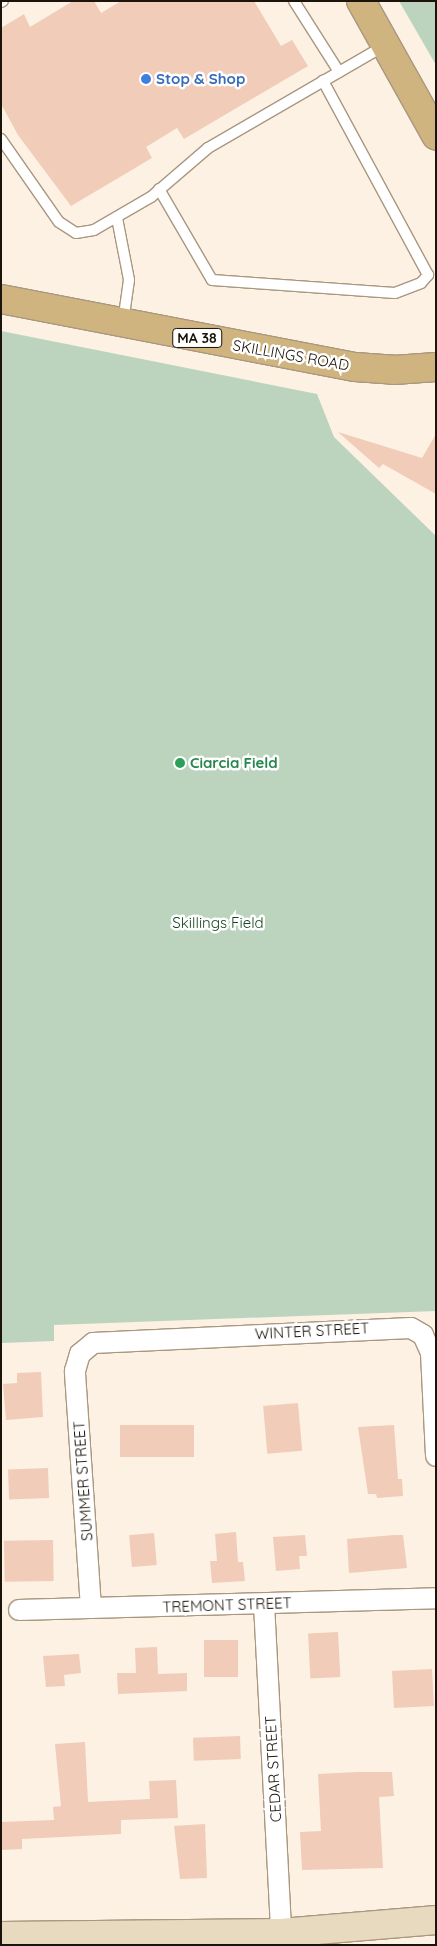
<!DOCTYPE html>
<style>
body{margin:0}
#map{position:relative;width:437px;height:1946px;overflow:hidden;background:#fcf1e2;font-family:Quicksand,sans-serif}
div>[style]{position:absolute}
.green>*{inset:0;background:#bcd3be}
.building>*{inset:0;background:#f1ccb9;transform-origin:0 0}
.roads{filter:drop-shadow(1px 0 #a99780) drop-shadow(-1px 0 #a99780) drop-shadow(0 1px #a99780) drop-shadow(0 -1px #a99780)}
.lane>*{height:10px;margin:-5px;padding:0 5px;transform-origin:5px;border-radius:5px;background:#fff}
.street>*{height:20px;margin:-10px;padding:0 10px;transform-origin:10px;border-radius:10px;background:#fff}
.secondary>*{height:28px;margin:-14px;padding:0 14px;transform-origin:14px;border-radius:14px;background:#e7dabf}
.primary>*{height:28px;margin:-14px;padding:0 14px;transform-origin:14px;border-radius:14px;background:#cfb47f}
.dots>*{width:14px;height:14px;translate:-50% -50%;box-sizing:border-box;border:2px solid #fff;border-radius:50%}
span{translate:-50% -50%;white-space:nowrap;text-align:center;line-height:1.15;-webkit-text-stroke:5px #fff;paint-order:stroke}
.shield-label span{padding:1px 4px;background:#fff;border:1px solid;border-radius:4px;-webkit-text-stroke-width:0}
.shield-label{font-size:14px;color:#1a140b;font-weight:700}
.shop-label{font-size:15px;color:#366cbe;font-weight:700}
.left{translate:0 -50%;text-align:left}
.street-label{font-size:15px;color:#1a140b}
.leisure-label{font-size:15px;color:#27864d;font-weight:700}
.park-label{font-size:15px;color:#16441f}
.frame{position:absolute;inset:0;border:2px solid #1a140b;pointer-events:none}
</style>
<div id="map">
<div class="green">
<div style="clip-path:polygon(399px 1px,436px 1px,436px 65px)"></div>
<div style="clip-path:polygon(1px 331px,317px 394px,334px 437px,436px 536px,436px 1311px,54px 1325px,54px 1341px,1px 1343px)"></div>
</div>
<div class="building">
<div style="clip-path:polygon(73px 1px,94px 1px,101px 13px,121px 1px,254px 1px,281px 46px,292px 40px,308px 66px,184px 139px,177px 128px,146px 147px,152px 158px,71px 206px,18px 135px,1px 104px,1px 28px,24px 14px,30px 27px)"></div>
<div style="clip-path:polygon(338px 432px,422px 458px,436px 434px,436px 494px,383px 464px,379px 468px)"></div>
<div style="clip-path:polygon(41px 1372px,43px 1417px,6px 1420px,3px 1384px,17px 1383px,17px 1373px)"></div>
<div style="left:298px;top:1403px;width:48px;height:35px;rotate:85deg"></div>
<div style="left:120px;top:1425px;width:74px;height:32px"></div>
<div style="clip-path:polygon(394px 1425px,398px 1479px,402px 1479px,403px 1496px,377px 1498px,376px 1494px,368px 1494px,358px 1427px)"></div>
<div style="left:48px;top:1468px;width:30px;height:40px;rotate:88deg"></div>
<div style="clip-path:polygon(236px 1532px,238px 1562px,243px 1562px,245px 1581px,212px 1583px,210px 1561px,217px 1561px,215px 1534px)"></div>
<div style="left:154px;top:1533px;width:32px;height:25px;rotate:85deg"></div>
<div style="clip-path:polygon(305px 1535px,307px 1556px,299px 1556px,300px 1569px,276px 1571px,273px 1537px)"></div>
<div style="clip-path:polygon(394px 1535px,403px 1535px,407px 1568px,349px 1573px,347px 1539px)"></div>
<div style="left:53px;top:1540px;width:41px;height:49px;rotate:89deg"></div>
<div style="left:338px;top:1632px;width:45px;height:30px;rotate:87deg"></div>
<div style="left:238px;top:1640px;width:37px;height:34px;rotate:90deg"></div>
<div style="clip-path:polygon(157px 1647px,158px 1674px,187px 1673px,187px 1691px,118px 1694px,117px 1673px,136px 1673px,135px 1648px)"></div>
<div style="clip-path:polygon(79px 1654px,81px 1673px,64px 1675px,65px 1686px,46px 1687px,43px 1656px)"></div>
<div style="left:432px;top:1669px;width:37px;height:40px;rotate:87deg"></div>
<div style="left:240px;top:1736px;width:23px;height:47px;rotate:88deg"></div>
<div style="clip-path:polygon(85px 1742px,88px 1802px,150px 1799px,149px 1781px,176px 1780px,178px 1818px,121px 1820px,121px 1834px,22px 1839px,22px 1849px,1px 1850px,1px 1822px,54px 1820px,53px 1807px,61px 1806px,55px 1744px)"></div>
<div style="clip-path:polygon(357px 1772px,392px 1772px,394px 1796px,379px 1797px,383px 1868px,302px 1870px,300px 1832px,321px 1831px,318px 1774px)"></div>
<div style="clip-path:polygon(205px 1824px,207px 1878px,180px 1879px,174px 1826px)"></div>
</div>
<div class="roads">
<div class="lane">
<div style="left:294px;top:1px;width:84px;rotate:57.6deg"></div>
<div style="left:1px;top:2px;width:2px;rotate:-27deg"></div>
<div style="left:1px;top:139px;width:101px;rotate:55.1deg"></div>
<div style="left:59px;top:222px;width:20px;rotate:33deg"></div>
<div style="left:76px;top:233px;width:18px;rotate:-9deg"></div>
<div style="left:94px;top:230px;width:66px;rotate:-30.1deg"></div>
<div style="left:151px;top:197px;width:75px;rotate:-40.7deg"></div>
<div style="left:208px;top:148px;width:203px;rotate:-30.1deg"></div>
<div style="left:159px;top:189px;width:105px;rotate:59.8deg"></div>
<div style="left:212px;top:280px;width:183px;rotate:4.1deg"></div>
<div style="left:395px;top:293px;width:28px;rotate:-21deg"></div>
<div style="left:421px;top:283px;width:11px;rotate:-49deg"></div>
<div style="left:428px;top:275px;width:221px;rotate:-118.4deg"></div>
<div style="left:117px;top:218px;width:63px;rotate:79deg"></div>
<div style="left:129px;top:280px;width:42px;rotate:98.1deg"></div>
</div>
<div class="street">
<div style="left:264px;top:1604px;width:329px;rotate:87deg"></div>
<div style="left:91px;top:1608px;width:238px;rotate:-93.9deg"></div>
<div style="left:75px;top:1371px;width:18px;rotate:-74deg"></div>
<div style="left:80px;top:1354px;width:17px;rotate:-40deg"></div>
<div style="left:93px;top:1343px;width:318px;rotate:-2.7deg"></div>
<div style="left:411px;top:1328px;width:14px;rotate:30deg"></div>
<div style="left:423px;top:1335px;width:20px;rotate:66deg"></div>
<div style="left:431px;top:1353px;width:103px;rotate:87.2deg"></div>
<div style="left:19px;top:1610px;width:417px;rotate:-1.6deg"></div>
</div>
<div class="secondary">
<div style="left:1px;top:1936px;width:280px;rotate:-0.6deg"></div>
<div style="left:281px;top:1933px;width:156px;rotate:-4.8deg"></div>
</div>
<div class="primary">
<div style="left:361px;top:1px;width:154px;rotate:60.8deg"></div>
<div style="left:1px;top:299px;width:360px;rotate:10.9deg"></div>
<div style="left:355px;top:367px;width:39px;rotate:4deg"></div>
<div style="left:394px;top:370px;width:42px;rotate:-4.1deg"></div>
</div>
</div>
<div class="dots">
<div style="left:146px;top:79px;background:#3f7fe0"></div>
<div style="left:180px;top:763px;background:#2e9e5b"></div>
</div>
<div class="shield-label">
<span style="left:197px;top:338px">MA 38</span>
</div>
<div class="shop-label">
<span class="left" style="left:156px;top:79px">Stop &amp; Shop</span>
</div>
<div class="street-label">
<span style="left:291px;top:355px;rotate:10deg">SKILLINGS ROAD</span>
<span style="left:312px;top:1331px;rotate:-3deg">WINTER STREET</span>
<span style="left:83px;top:1481px;rotate:-94deg">SUMMER STREET</span>
<span style="left:227px;top:1605px;rotate:-2deg">TREMONT STREET</span>
<span style="left:273px;top:1769px;rotate:-93deg">CEDAR STREET</span>
</div>
<div class="leisure-label">
<span class="left" style="left:190px;top:763px">Ciarcia Field</span>
</div>
<div class="park-label">
<span style="left:218px;top:923px">Skillings Field</span>
</div>
<div class="frame"></div>
</div>
